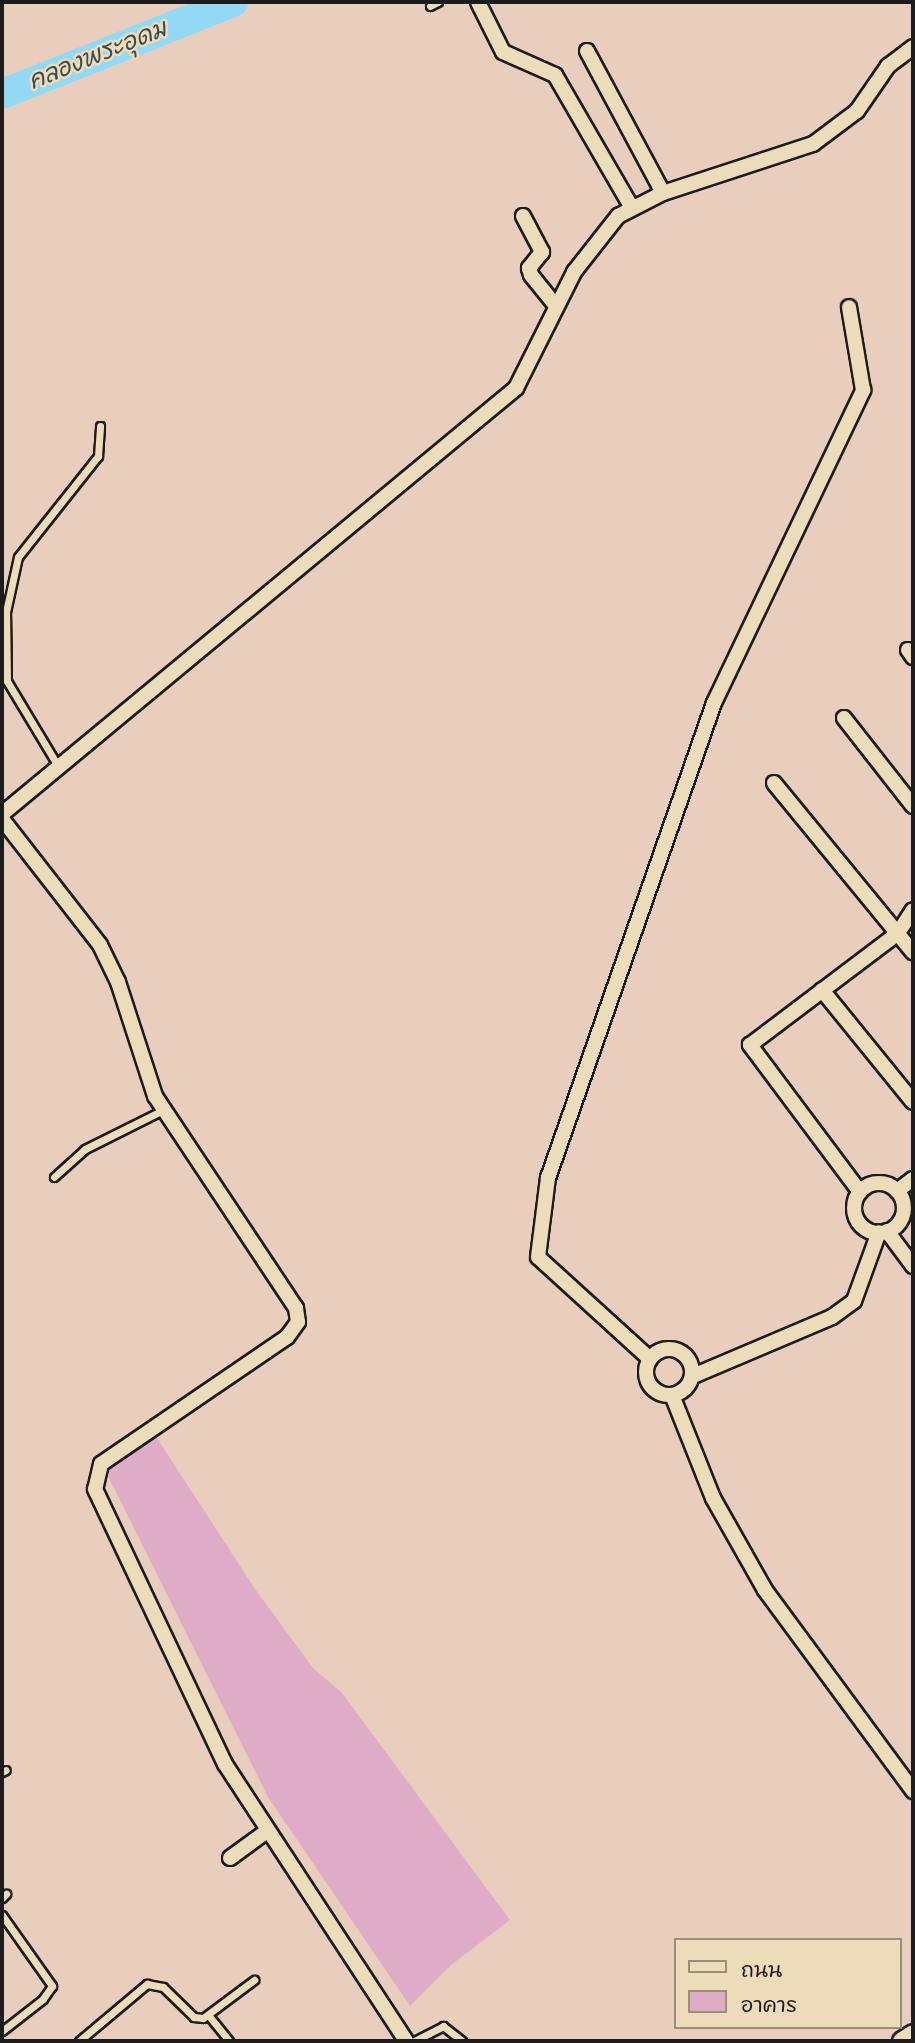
<!DOCTYPE html>
<meta charset="utf-8">
<style>
body{margin:0}
#map{position:relative;width:915px;height:2043px;overflow:hidden;background:#e9cebe;font-family:Mynerve,"Playpen Sans Thai",sans-serif}
div>[style]{position:absolute}
.river>*{height:30px;margin:-15px;padding:0 15px;transform-origin:15px;border-radius:15px;background:#93d9f5}
.building>*{inset:0;background:#dfacc8}
.roads{filter:drop-shadow(2px 0 #1c1c1c) drop-shadow(-2px 0 #1c1c1c) drop-shadow(0 2px #1c1c1c) drop-shadow(0 -2px #1c1c1c)}
.lane>*{height:7px;margin:-3.5px;padding:0 3.5px;transform-origin:3.5px;border-radius:3.5px;background:#eddcb9}
.street>*{height:14px;margin:-7px;padding:0 7px;transform-origin:7px;border-radius:7px;background:#eddcb9}
.street>.ring{margin:-7px;padding:0;box-sizing:content-box;background:none;border:14px solid #eddcb9;border-radius:50%}
.secondary>*{height:19px;margin:-9.5px;padding:0 9.5px;transform-origin:9.5px;border-radius:9.5px;background:#eddcb9}
span{translate:-50% -50%;white-space:nowrap;text-align:center;line-height:1.15;-webkit-text-stroke:5px #eddcb9;paint-order:stroke}
.water-label{font-size:24px;color:#3a4b52;font-style:italic}
.frame{position:absolute;inset:0;border:4px solid #1c1c1c;pointer-events:none}
.legend{position:absolute;left:674px;top:1938px;width:228px;height:91px;box-sizing:border-box;background:#eddcb9;border:2px solid #998f7a;margin:0;padding:9px 12px;list-style:none;font-size:21px;color:#1c1c1c}
.legend li{display:flex;align-items:center;gap:14px;height:35px}
.legend b{width:35px;border:2px solid #998f7a}
</style>
<div id="map">
<div class="river">
<div style="left:2px;top:94px;width:249px;rotate:-21.7deg"></div>
</div>
<div class="building">
<div style="clip-path:polygon(153px 1432px,255px 1589px,313px 1668px,342px 1693px,510px 1920px,451px 1965px,410px 2006px,268px 1797px,109px 1478px,109px 1463px)"></div>
</div>
<div class="roads">
<div class="lane">
<div style="left:430px;top:6px;width:9px;rotate:-27deg"></div>
<div style="left:58px;top:766px;width:99px;rotate:-121deg"></div>
<div style="left:7px;top:681px;width:69px;rotate:-90.8deg"></div>
<div style="left:6px;top:612px;width:56px;rotate:-77.7deg"></div>
<div style="left:18px;top:557px;width:129px;rotate:-51.6deg"></div>
<div style="left:98px;top:456px;width:30px;rotate:-86deg"></div>
<div style="left:54px;top:1177px;width:42px;rotate:-42.1deg"></div>
<div style="left:85px;top:1149px;width:87px;rotate:-26.6deg"></div>
<div style="left:2px;top:1772px;width:4px;rotate:-27deg"></div>
<div style="left:2px;top:1898px;width:6px;rotate:-45deg"></div>
<div style="left:2px;top:1915px;width:87px;rotate:54.8deg"></div>
<div style="left:52px;top:1986px;width:16px;rotate:125deg"></div>
<div style="left:43px;top:1999px;width:52px;rotate:142deg"></div>
<div style="left:209px;top:2016px;width:32px;rotate:51deg"></div>
<div style="left:79px;top:2041px;width:89px;rotate:-40deg"></div>
<div style="left:147px;top:1984px;width:16px;rotate:11deg"></div>
<div style="left:163px;top:1987px;width:43px;rotate:44.1deg"></div>
<div style="left:194px;top:2017px;width:9px;rotate:6deg"></div>
<div style="left:203px;top:2018px;width:64px;rotate:-36.7deg"></div>
<div style="left:414px;top:2041px;width:33px;rotate:-27deg"></div>
<div style="left:443px;top:2026px;width:24px;rotate:38deg"></div>
</div>
<div class="street">
<div style="left:478px;top:2px;width:56px;rotate:63.4deg"></div>
<div style="left:503px;top:52px;width:57px;rotate:23.9deg"></div>
<div style="left:555px;top:75px;width:151px;rotate:59.9deg"></div>
<div style="left:587px;top:51px;width:161px;rotate:61.8deg"></div>
<div style="left:523px;top:216px;width:41px;rotate:62.2deg"></div>
<div style="left:542px;top:252px;width:21px;rotate:129deg"></div>
<div style="left:529px;top:268px;width:7px;rotate:74deg"></div>
<div style="left:531px;top:275px;width:38px;rotate:51deg"></div>
<div style="left:908px;top:650px;width:9px;rotate:54deg"></div>
<div style="left:844px;top:718px;width:112px;rotate:51.9deg"></div>
<div style="left:774px;top:783px;width:219px;rotate:50.6deg"></div>
<div style="left:2px;top:814px;width:668px;rotate:-39.65deg"></div>
<div style="left:516px;top:388px;width:130px;rotate:-63.4deg"></div>
<div style="left:574px;top:272px;width:71px;rotate:-51.8deg"></div>
<div style="left:618px;top:216px;width:51px;rotate:-27.1deg"></div>
<div style="left:663px;top:193px;width:158px;rotate:-18.1deg"></div>
<div style="left:813px;top:144px;width:55px;rotate:-36.9deg"></div>
<div style="left:857px;top:111px;width:55px;rotate:-55.4deg"></div>
<div style="left:888px;top:66px;width:31px;rotate:-37deg"></div>
<div style="left:2px;top:819px;width:160px;rotate:52.1deg"></div>
<div style="left:100px;top:945px;width:41px;rotate:64.1deg"></div>
<div style="left:118px;top:982px;width:120px;rotate:72deg"></div>
<div style="left:155px;top:1096px;width:255px;rotate:56.4deg"></div>
<div style="left:296px;top:1308px;width:14px;rotate:82deg"></div>
<div style="left:298px;top:1322px;width:19px;rotate:126deg"></div>
<div style="left:287px;top:1337px;width:225px;rotate:145.7deg"></div>
<div style="left:101px;top:1464px;width:26px;rotate:103deg"></div>
<div style="left:95px;top:1489px;width:304px;rotate:64.7deg"></div>
<div style="left:225px;top:1764px;width:331px;rotate:56.8deg"></div>
<div style="left:822px;top:990px;width:144px;rotate:50.9deg"></div>
<div class="ring" style="left:854px;top:1183px;width:36px;height:36px"></div>
<div style="left:897px;top:1191px;width:20px;rotate:-37deg"></div>
<div style="left:860px;top:1192px;width:184px;rotate:-126.8deg"></div>
<div style="left:750px;top:1045px;width:186px;rotate:-37.1deg"></div>
<div style="left:898px;top:933px;width:27px;rotate:-57deg"></div>
<div style="left:887px;top:1231px;width:44px;rotate:53.4deg"></div>
<div class="ring" style="left:646px;top:1349px;width:32px;height:32px"></div>
<div style="left:650px;top:1359px;width:151px;rotate:-137.7deg"></div>
<div style="left:538px;top:1257px;width:80px;rotate:-82.8deg"></div>
<div style="left:548px;top:1178px;width:503px;rotate:-70.74deg"></div>
<div style="left:714px;top:703px;width:347px;rotate:-64.5deg"></div>
<div style="left:863px;top:390px;width:84px;rotate:-99.6deg"></div>
<div style="left:693px;top:1376px;width:151px;rotate:-23deg"></div>
<div style="left:832px;top:1317px;width:27px;rotate:-36deg"></div>
<div style="left:854px;top:1301px;width:73px;rotate:-70.1deg"></div>
<div style="left:672px;top:1395px;width:111px;rotate:68.3deg"></div>
<div style="left:713px;top:1498px;width:106px;rotate:60.5deg"></div>
<div style="left:765px;top:1590px;width:250px;rotate:53.6deg"></div>
<div style="left:230px;top:1858px;width:46px;rotate:-36.1deg"></div>
</div>
<div class="secondary">
<div style="left:902px;top:2041px;width:13px;rotate:-32deg"></div>
</div>
</div>
<div class="water-label">
<span style="left:98px;top:56px;rotate:-22deg">คลองพระอุดม</span>
</div>
<div class="frame"></div>
<ul class="legend">
<li><b style="height:9px;background:#eddcb9"></b>ถนน</li>
<li><b style="height:19px;background:#dfacc8"></b>อาคาร</li>
</ul>
</div>
